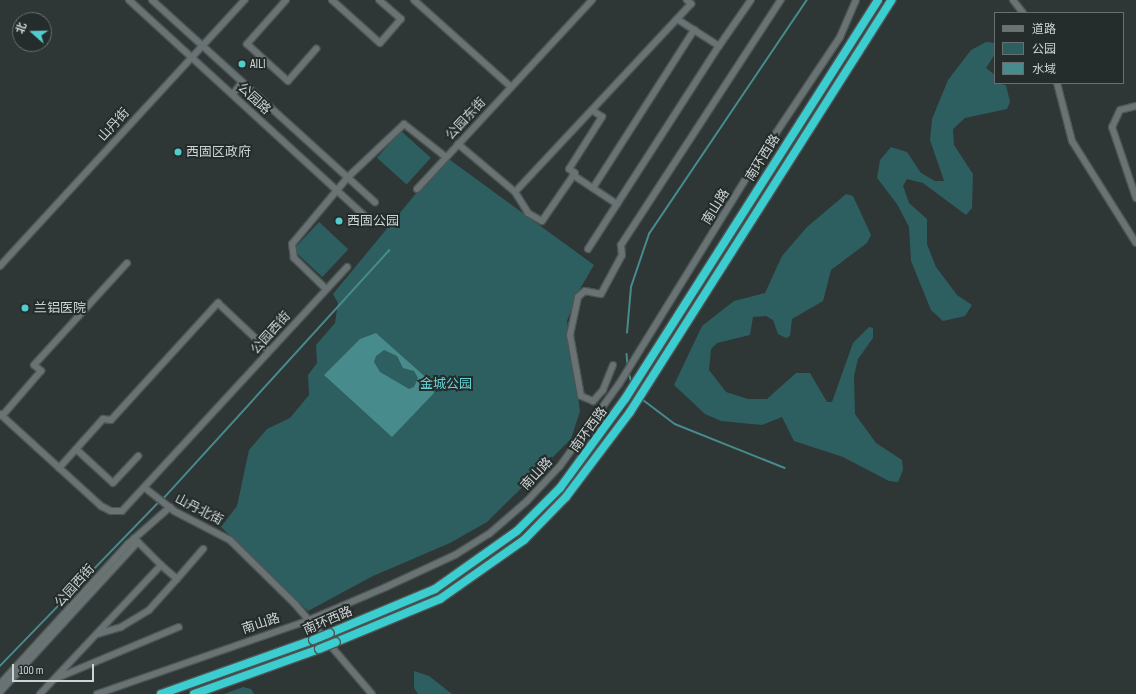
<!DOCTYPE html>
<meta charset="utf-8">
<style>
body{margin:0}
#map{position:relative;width:1136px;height:694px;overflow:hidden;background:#2e3636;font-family:"Sofia Sans Condensed","Noto Sans SC",sans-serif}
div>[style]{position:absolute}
.green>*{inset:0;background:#2e5f60;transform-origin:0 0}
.water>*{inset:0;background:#478b8c}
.stream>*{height:1.5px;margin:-0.75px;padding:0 0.75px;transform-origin:0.75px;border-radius:0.75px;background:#478b8c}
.roads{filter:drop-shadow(1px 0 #4d5454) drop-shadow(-1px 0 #4d5454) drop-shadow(0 1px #4d5454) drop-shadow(0 -1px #4d5454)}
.minor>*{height:6px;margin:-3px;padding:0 3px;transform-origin:3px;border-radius:3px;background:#6a7373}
.highway>*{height:8px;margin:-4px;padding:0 4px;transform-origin:4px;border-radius:4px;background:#3bcdcf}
.bridges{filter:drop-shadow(1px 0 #4d5454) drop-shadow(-1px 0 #4d5454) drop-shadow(0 1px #4d5454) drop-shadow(0 -1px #4d5454)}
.highway-bridge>*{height:8px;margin:-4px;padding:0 4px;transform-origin:4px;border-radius:4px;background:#3bcdcf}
.dots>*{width:11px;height:11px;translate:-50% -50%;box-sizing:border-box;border:2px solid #252c2c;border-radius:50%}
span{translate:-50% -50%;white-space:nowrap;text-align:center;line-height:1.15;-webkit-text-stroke:4px #252c2c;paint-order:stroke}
.poi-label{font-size:13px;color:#ced3d3}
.left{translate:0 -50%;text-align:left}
.street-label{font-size:13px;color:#ced3d3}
.park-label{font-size:13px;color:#67d2d4}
.legend{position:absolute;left:994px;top:12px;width:130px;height:72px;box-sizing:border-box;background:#252c2c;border:1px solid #696f6f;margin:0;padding:5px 7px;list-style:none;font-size:12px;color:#ced3d3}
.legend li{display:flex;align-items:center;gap:8px;height:20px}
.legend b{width:20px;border:1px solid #696f6f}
.north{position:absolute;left:12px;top:12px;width:40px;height:40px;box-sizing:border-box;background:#252c2c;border:1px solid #696f6f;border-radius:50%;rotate:290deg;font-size:11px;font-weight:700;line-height:16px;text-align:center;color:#ced3d3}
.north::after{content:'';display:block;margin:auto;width:14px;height:18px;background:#52cdce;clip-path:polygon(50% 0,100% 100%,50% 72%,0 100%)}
.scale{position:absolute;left:12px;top:664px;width:82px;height:18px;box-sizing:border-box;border:2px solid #ced3d3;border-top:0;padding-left:5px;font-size:12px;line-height:14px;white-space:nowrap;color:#ced3d3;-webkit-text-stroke:3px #252c2c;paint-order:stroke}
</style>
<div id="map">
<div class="green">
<div style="clip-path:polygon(986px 42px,995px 43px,995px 54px,986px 68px,995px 75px,995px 83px,1006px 85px,1010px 102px,1007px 109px,965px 118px,953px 129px,954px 145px,973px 174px,972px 208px,966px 215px,923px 183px,907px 179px,903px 186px,909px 203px,927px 219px,927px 244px,936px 267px,957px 295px,972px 305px,965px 316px,943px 321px,931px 310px,911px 261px,909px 227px,897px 204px,877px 178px,880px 160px,891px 147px,907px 152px,921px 173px,935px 181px,944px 181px,930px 140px,932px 119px,948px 80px,971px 50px)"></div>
<div style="left:401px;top:131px;width:40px;height:36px;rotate:42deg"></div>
<div style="clip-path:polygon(446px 157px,594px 265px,577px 294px,567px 321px,580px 411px,571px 439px,487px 522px,450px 543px,373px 576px,308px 611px,221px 527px,237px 506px,249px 450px,267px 429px,290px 418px,309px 395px,308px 375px,317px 363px,316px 345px,335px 323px,338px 303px,333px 294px)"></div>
<div style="clip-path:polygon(846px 194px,853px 196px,871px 235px,867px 243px,831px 270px,823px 301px,792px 319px,790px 336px,786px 338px,778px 334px,773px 320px,766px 316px,753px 317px,750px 335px,717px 343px,711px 349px,709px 370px,726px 392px,748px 399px,767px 399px,796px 373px,810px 373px,827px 402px,832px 402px,853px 343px,869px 327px,873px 328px,873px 338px,858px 359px,854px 376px,855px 414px,876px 443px,902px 460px,903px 470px,898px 482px,889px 481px,843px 457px,794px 441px,782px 417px,762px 425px,721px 421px,705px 414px,674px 385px,702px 326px,734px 301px,765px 293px,782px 256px,807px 227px)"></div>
<div style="left:319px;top:222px;width:40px;height:38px;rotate:43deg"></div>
<div style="clip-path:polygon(414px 671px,429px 676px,452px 694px,418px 694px,414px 688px)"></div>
<div style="clip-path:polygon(243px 687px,251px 689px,254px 694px,224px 694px)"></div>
</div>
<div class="water">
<div style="clip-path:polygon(evenodd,376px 333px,431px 382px,434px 393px,392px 437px,324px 375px,360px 339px,376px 333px,384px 350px,397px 356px,403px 368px,414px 371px,418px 378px,414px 387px,409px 389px,380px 372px,374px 362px,376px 356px,384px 350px)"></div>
</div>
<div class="stream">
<div style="left:627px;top:333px;width:46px;rotate:-85deg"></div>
<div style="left:631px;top:287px;width:56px;rotate:-71.2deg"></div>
<div style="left:649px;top:234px;width:282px;rotate:-56deg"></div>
<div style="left:627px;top:354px;width:12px;rotate:85deg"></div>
<div style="left:629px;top:372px;width:11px;rotate:75deg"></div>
<div style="left:642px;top:399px;width:41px;rotate:37.1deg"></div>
<div style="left:675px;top:424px;width:118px;rotate:21.8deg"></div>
<div style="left:163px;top:499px;width:336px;rotate:-47.7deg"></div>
<div style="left:0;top:666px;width:230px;rotate:-45.9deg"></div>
</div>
<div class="roads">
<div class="minor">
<div style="left:129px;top:0;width:319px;rotate:42.5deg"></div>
<div style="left:152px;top:0;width:301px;rotate:42.2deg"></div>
<div style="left:286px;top:0;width:59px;rotate:131.6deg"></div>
<div style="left:247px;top:44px;width:55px;rotate:42.1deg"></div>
<div style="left:288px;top:81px;width:43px;rotate:-48.8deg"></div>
<div style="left:332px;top:0;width:64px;rotate:41.9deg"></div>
<div style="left:380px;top:43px;width:32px;rotate:-49deg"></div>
<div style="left:401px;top:19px;width:29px;rotate:-139deg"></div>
<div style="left:414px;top:0;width:130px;rotate:41.9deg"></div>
<div style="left:1013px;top:0;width:16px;rotate:52deg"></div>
<div style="left:719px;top:46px;width:56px;rotate:-55.2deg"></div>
<div style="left:1057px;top:83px;width:60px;rotate:75.5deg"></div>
<div style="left:1072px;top:141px;width:120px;rotate:57.9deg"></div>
<div style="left:233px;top:94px;width:15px;rotate:-53deg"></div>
<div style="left:1136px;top:106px;width:16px;rotate:166deg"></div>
<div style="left:1120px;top:110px;width:19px;rotate:115deg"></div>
<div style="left:1112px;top:127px;width:75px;rotate:71.3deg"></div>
<div style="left:458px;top:144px;width:75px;rotate:40.1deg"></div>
<div style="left:515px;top:192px;width:25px;rotate:58deg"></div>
<div style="left:528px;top:213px;width:16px;rotate:30deg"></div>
<div style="left:542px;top:221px;width:58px;rotate:-55.5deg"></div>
<div style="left:575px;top:173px;width:7px;rotate:-146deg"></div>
<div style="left:569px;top:169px;width:62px;rotate:-57.6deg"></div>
<div style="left:602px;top:117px;width:12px;rotate:-145deg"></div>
<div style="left:573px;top:175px;width:53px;rotate:33.4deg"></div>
<div style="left:593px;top:188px;width:188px;rotate:-57.4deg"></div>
<div style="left:417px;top:189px;width:258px;rotate:-47.2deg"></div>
<div style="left:515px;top:192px;width:258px;rotate:-46.9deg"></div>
<div style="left:691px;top:4px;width:6px;rotate:-135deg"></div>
<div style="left:588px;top:249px;width:242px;rotate:-57.2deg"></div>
<div style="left:719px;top:46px;width:50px;rotate:-147.3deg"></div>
<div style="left:0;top:266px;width:362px;rotate:-47.4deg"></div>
<div style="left:326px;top:289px;width:45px;rotate:-135.9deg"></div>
<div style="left:294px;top:258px;width:14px;rotate:-98deg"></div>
<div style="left:292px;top:244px;width:87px;rotate:-50.1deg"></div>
<div style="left:348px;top:177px;width:77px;rotate:-43.4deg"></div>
<div style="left:404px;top:124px;width:53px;rotate:38.2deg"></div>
<div style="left:613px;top:365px;width:27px;rotate:112deg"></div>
<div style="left:603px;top:390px;width:15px;rotate:132deg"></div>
<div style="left:593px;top:401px;width:13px;rotate:-157deg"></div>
<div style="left:581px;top:396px;width:62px;rotate:-100.2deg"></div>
<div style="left:570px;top:335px;width:39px;rotate:-78deg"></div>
<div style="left:578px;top:297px;width:9px;rotate:-41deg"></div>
<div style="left:585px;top:291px;width:16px;rotate:11deg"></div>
<div style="left:601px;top:294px;width:44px;rotate:-61.7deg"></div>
<div style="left:622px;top:255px;width:10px;rotate:-96deg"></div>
<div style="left:621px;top:245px;width:293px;rotate:-56.9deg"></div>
<div style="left:0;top:414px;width:137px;rotate:42.3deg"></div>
<div style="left:101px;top:506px;width:11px;rotate:27deg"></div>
<div style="left:111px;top:511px;width:11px"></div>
<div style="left:122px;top:511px;width:332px;rotate:-47.3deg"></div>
<div style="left:2px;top:416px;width:60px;rotate:-49.1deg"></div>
<div style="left:41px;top:371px;width:9px;rotate:-139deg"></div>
<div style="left:34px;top:365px;width:138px;rotate:-47.6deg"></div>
<div style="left:76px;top:449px;width:50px;rotate:42.6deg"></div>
<div style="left:113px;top:483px;width:37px;rotate:-47deg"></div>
<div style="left:59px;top:468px;width:66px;rotate:-48.1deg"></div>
<div style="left:103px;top:419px;width:8px;rotate:7deg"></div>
<div style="left:111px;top:420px;width:159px;rotate:-47.6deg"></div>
<div style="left:218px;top:303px;width:70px;rotate:43.3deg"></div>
<div style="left:145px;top:488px;width:37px;rotate:38deg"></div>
<div style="left:174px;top:511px;width:63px;rotate:27.4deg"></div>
<div style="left:230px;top:540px;width:91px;rotate:44.6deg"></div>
<div style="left:295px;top:604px;width:118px;rotate:49.5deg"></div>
<div style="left:177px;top:579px;width:40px;rotate:-49deg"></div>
<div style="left:97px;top:634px;width:25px;rotate:-16deg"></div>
<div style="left:121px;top:627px;width:33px;rotate:-31deg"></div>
<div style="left:149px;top:610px;width:42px;rotate:-47.9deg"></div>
<div style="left:177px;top:579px;width:21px;rotate:-139deg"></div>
<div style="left:57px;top:678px;width:132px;rotate:-22.7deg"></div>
<div style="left:0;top:684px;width:190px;rotate:-47.6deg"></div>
<div style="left:128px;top:544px;width:56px;rotate:-41.4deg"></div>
<div style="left:0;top:692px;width:204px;rotate:-47.4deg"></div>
<div style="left:40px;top:694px;width:177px;rotate:-46.8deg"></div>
<div style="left:161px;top:565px;width:38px;rotate:-135deg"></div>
<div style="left:97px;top:694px;width:225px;rotate:-19.2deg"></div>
<div style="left:309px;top:620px;width:84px;rotate:-23.2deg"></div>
<div style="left:386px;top:587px;width:76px;rotate:-24.9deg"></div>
<div style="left:455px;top:555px;width:40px;rotate:-32deg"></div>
<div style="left:489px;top:534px;width:50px;rotate:-41deg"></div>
<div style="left:527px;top:501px;width:48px;rotate:-46.7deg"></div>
<div style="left:560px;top:466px;width:101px;rotate:-54.3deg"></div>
<div style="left:619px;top:384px;width:249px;rotate:-58.3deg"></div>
<div style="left:750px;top:172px;width:162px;rotate:-56.3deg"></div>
<div style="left:840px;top:37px;width:40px;rotate:-66.6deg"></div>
</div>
<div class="highway">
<div style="left:330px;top:633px;width:114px;rotate:-22.7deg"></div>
<div style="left:435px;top:589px;width:100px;rotate:-35.3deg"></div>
<div style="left:517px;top:531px;width:61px;rotate:-45deg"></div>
<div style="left:560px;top:488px;width:110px;rotate:-53.9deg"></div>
<div style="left:625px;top:399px;width:472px;rotate:-57.6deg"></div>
<div style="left:336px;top:642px;width:113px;rotate:-22.5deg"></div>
<div style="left:440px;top:599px;width:103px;rotate:-35.1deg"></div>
<div style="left:524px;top:540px;width:60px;rotate:-45.7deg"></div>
<div style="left:566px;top:497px;width:106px;rotate:-53deg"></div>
<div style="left:630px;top:412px;width:488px;rotate:-57.6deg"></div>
<div style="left:161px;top:694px;width:161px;rotate:-19.6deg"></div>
<div style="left:194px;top:694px;width:133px;rotate:-19.8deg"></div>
</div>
</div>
<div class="bridges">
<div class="highway-bridge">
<div style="left:313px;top:640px;width:18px;rotate:-22deg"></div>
<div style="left:319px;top:649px;width:18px;rotate:-22deg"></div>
</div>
</div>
<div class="dots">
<div style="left:242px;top:64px;background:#52cdce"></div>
<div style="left:178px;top:152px;background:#52cdce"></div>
<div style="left:339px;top:221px;background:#52cdce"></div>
<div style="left:25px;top:308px;background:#52cdce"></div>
</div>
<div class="poi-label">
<span class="left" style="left:250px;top:64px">AILI</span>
<span class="left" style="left:186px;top:152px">西固区政府</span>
<span class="left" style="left:347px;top:221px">西固公园</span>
<span class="left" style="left:34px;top:308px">兰铝医院</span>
</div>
<div class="street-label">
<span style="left:254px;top:99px;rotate:43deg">公园路</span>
<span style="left:466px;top:119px;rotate:-47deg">公园东街</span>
<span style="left:114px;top:125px;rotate:-48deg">山丹街</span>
<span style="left:763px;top:158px;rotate:-58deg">南环西路</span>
<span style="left:716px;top:207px;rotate:-58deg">南山路</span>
<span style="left:271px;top:333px;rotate:-48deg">公园西街</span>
<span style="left:589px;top:430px;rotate:-54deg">南环西路</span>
<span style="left:537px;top:474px;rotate:-47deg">南山路</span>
<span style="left:199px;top:510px;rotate:27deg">山丹北街</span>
<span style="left:75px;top:586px;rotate:-48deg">公园西街</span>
<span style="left:328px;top:621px;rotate:-23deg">南环西路</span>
<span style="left:261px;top:624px;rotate:-18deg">南山路</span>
</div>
<div class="park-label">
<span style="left:446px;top:384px">金城公园</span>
</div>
<ul class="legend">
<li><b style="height:5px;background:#6a7373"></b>道路</li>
<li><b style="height:11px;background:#2e5f60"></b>公园</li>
<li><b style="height:11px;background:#478b8c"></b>水域</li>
</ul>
<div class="north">北</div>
<div class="scale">100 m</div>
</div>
